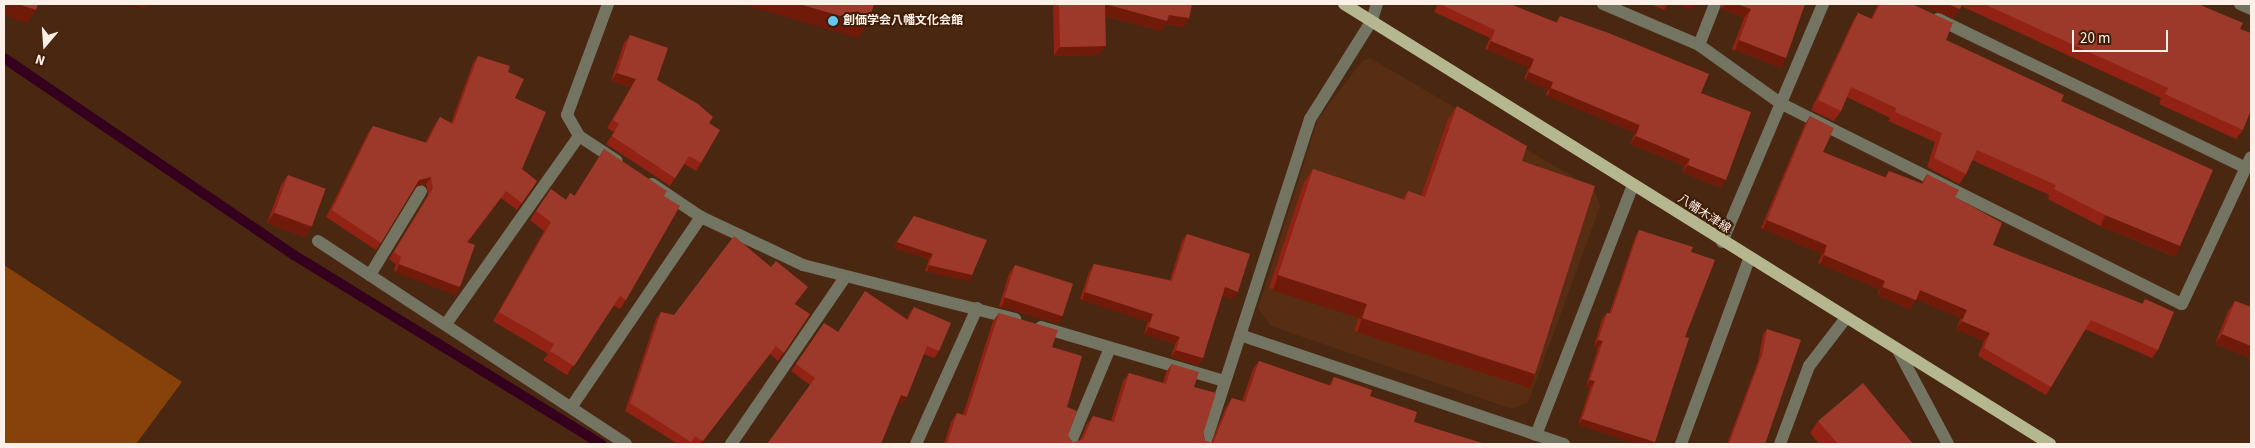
<!DOCTYPE html>
<meta charset="utf-8">
<style>
body{margin:0}
#map{position:relative;width:2255px;height:448px;overflow:hidden;background:#4a2711;font-family:"Source Sans 3","Noto Sans JP",sans-serif}
div>[style]{position:absolute}
.built>*{inset:0;background:#572e13}
.green>*{inset:0;background:#87410a}
.stream>*{height:10px;margin:-5px;padding:0 5px;transform-origin:5px;border-radius:5px;background:#35001e}
.minor>*{height:12px;margin:-6px;padding:0 6px;transform-origin:6px;border-radius:6px;background:#737462}
.major>*{height:12px;margin:-6px;padding:0 6px;transform-origin:6px;border-radius:6px;background:#b4b790}
.wall>*{inset:0;background:#912214}
.shaded-wall>*{inset:0;background:#701b09;transform-origin:0 0}
.building>*{inset:0;background:#9d392b;transform-origin:0 0}
.dots>*{width:14px;height:14px;translate:-50% -50%;box-sizing:border-box;border:2px solid #3f1d06;border-radius:50%}
span{translate:-50% -50%;white-space:nowrap;text-align:center;line-height:1.15;-webkit-text-stroke:4px #3f1d06;paint-order:stroke}
.poi-label{font-size:12px;color:#fef0e8;font-weight:700}
.left{translate:0 -50%;text-align:left}
.street-label{font-size:12px;color:#fef0e8}
.frame{position:absolute;inset:0;border:5px solid #fef0e8;pointer-events:none}
.north{position:absolute;left:20px;top:20px;width:50px;height:50px;-webkit-text-stroke:4px #3f1d06;paint-order:stroke;rotate:198deg;font-size:14px;font-weight:700;line-height:20px;text-align:center;color:#fef0e8}
.north::after{content:'';display:block;margin:auto;width:18px;height:22px;background:#fef0e8;clip-path:polygon(50% 0,100% 100%,50% 72%,0 100%)}
.scale{position:absolute;left:2072px;top:30px;width:96px;height:22px;box-sizing:border-box;border:2px solid #fef0e8;border-top:0;padding-left:6px;font-size:15px;line-height:18px;white-space:nowrap;color:#fef0e8;-webkit-text-stroke:4px #3f1d06;paint-order:stroke}
</style>
<div id="map">
<div class="built">
<div style="clip-path:polygon(1370px 58px,1594px 189px,1600px 207px,1528px 403px,1512px 409px,1271px 326px,1258px 308px,1318px 119px,1362px 61px)"></div>
</div>
<div class="green">
<div style="clip-path:polygon(4px 265px,182px 382px,136px 444px,4px 444px)"></div>
</div>
<div class="stream">
<div style="left:4px;top:58px;width:351px;rotate:34.2deg"></div>
<div style="left:294px;top:255px;width:361px;rotate:31.6deg"></div>
</div>
<div class="minor">
<div style="left:608px;top:4px;width:118px;rotate:110.3deg"></div>
<div style="left:567px;top:115px;width:24px;rotate:60deg"></div>
<div style="left:579px;top:136px;width:45px;rotate:33.3deg"></div>
<div style="left:1603px;top:4px;width:104px;rotate:23.1deg"></div>
<div style="left:1699px;top:45px;width:100px;rotate:35.6deg"></div>
<div style="left:1780px;top:103px;width:449px;rotate:26.6deg"></div>
<div style="left:2182px;top:304px;width:162px;rotate:-64.9deg"></div>
<div style="left:2240px;top:4px;width:12px;rotate:24deg"></div>
<div style="left:1938px;top:19px;width:342px;rotate:25.8deg"></div>
<div style="left:1699px;top:45px;width:44px;rotate:-68.7deg"></div>
<div style="left:652px;top:184px;width:59px;rotate:34deg"></div>
<div style="left:701px;top:217px;width:113px;rotate:25.2deg"></div>
<div style="left:803px;top:265px;width:219px;rotate:14.3deg"></div>
<div style="left:318px;top:241px;width:369px;rotate:33.4deg"></div>
<div style="left:1722px;top:242px;width:259px;rotate:-67deg"></div>
<div style="left:370px;top:275px;width:98px;rotate:-58.7deg"></div>
<div style="left:446px;top:324px;width:230px;rotate:-54.7deg"></div>
<div style="left:1041px;top:327px;width:191px;rotate:16.4deg"></div>
<div style="left:1240px;top:335px;width:342px;rotate:18.6deg"></div>
<div style="left:1898px;top:350px;width:106px;rotate:62deg"></div>
<div style="left:572px;top:406px;width:229px;rotate:-55.7deg"></div>
<div style="left:1536px;top:435px;width:268px;rotate:-68.8deg"></div>
<div style="left:731px;top:444px;width:200px;rotate:-55.6deg"></div>
<div style="left:916px;top:444px;width:149px;rotate:-65.8deg"></div>
<div style="left:1070px;top:444px;width:104px;rotate:-67.4deg"></div>
<div style="left:1205px;top:444px;width:342px;rotate:-72.1deg"></div>
<div style="left:1310px;top:119px;width:117px;rotate:-57.9deg"></div>
<div style="left:1372px;top:20px;width:17px;rotate:-73deg"></div>
<div style="left:1681px;top:444px;width:197px;rotate:-69.8deg"></div>
<div style="left:1780px;top:444px;width:83px;rotate:-69.6deg"></div>
<div style="left:1809px;top:366px;width:61px;rotate:-52.4deg"></div>
</div>
<div class="major">
<div style="left:1344px;top:4px;width:832px;rotate:31.93deg"></div>
</div>
<div class="wall">
<div style="clip-path:polygon(1043px 4px,1192px 4px,1189px 18px,1183px 27px,1165px 24px,1161px 31px,1105px 16px,1099px 55px,1054px 56px,1053px 6px)"></div>
<div style="clip-path:polygon(1438px 4px,1510px 4px,1556px 22px,1560px 16px,1701px 93px,1721px 188px,1682px 172px,1685px 166px,1630px 144px,1635px 133px,1546px 95px,1548px 89px,1524px 79px,1529px 67px,1485px 49px,1490px 38px,1434px 12px)"></div>
<div style="clip-path:polygon(1650px 4px,1668px 4px,1664px 10px)"></div>
<div style="clip-path:polygon(1720px 4px,1805px 4px,1779px 67px,1732px 49px,1744px 18px,1722px 9px)"></div>
<div style="clip-path:polygon(1878px 4px,1912px 4px,1946px 40px,2061px 101px,2173px 256px,2098px 225px,2048px 199px,2049px 195px,1972px 160px,1966px 174px,1959px 184px,1927px 167px,1935px 142px,1888px 121px,1890px 118px,1847px 97px,1841px 111px,1834px 121px,1811px 110px,1852px 23px,1858px 13px,1871px 19px)"></div>
<div style="clip-path:polygon(1917px 4px,2198px 4px,2240px 29px,2243px 130px,2236px 139px,2159px 104px,2161px 98px,1961px 6px,1953px 18px)"></div>
<div style="clip-path:polygon(630px 35px,657px 80px,709px 123px,701px 163px,696px 171px,684px 164px,670px 186px,606px 144px,614px 132px,607px 128px,631px 87px,611px 81px,624px 43px)"></div>
<div style="clip-path:polygon(478px 56px,508px 72px,515px 98px,522px 169px,537px 181px,517px 210px,501px 198px,468px 242px,455px 294px,394px 271px,396px 264px,389px 259px,428px 195px,426px 184px,415px 187px,376px 250px,326px 217px,368px 133px,373px 126px,425px 143px,435px 124px,440px 117px,451px 123px,473px 63px)"></div>
<div style="clip-path:polygon(1457px 106px,1522px 161px,1535px 374px,1526px 387px,1354px 331px,1359px 317px,1269px 288px,1304px 182px,1313px 169px,1402px 199px,1408px 191px,1421px 196px,1448px 119px)"></div>
<div style="clip-path:polygon(1810px 116px,1823px 152px,1885px 177px,1889px 171px,1921px 184px,1927px 174px,1955px 197px,1993px 245px,2142px 304px,2145px 299px,2158px 350px,2152px 358px,2085px 329px,2051px 387px,2046px 395px,1978px 356px,1984px 341px,1956px 329px,1961px 318px,1916px 299px,1910px 309px,1877px 295px,1880px 289px,1818px 263px,1822px 254px,1761px 228px,1805px 124px)"></div>
<div style="clip-path:polygon(604px 149px,664px 196px,626px 300px,620px 309px,613px 305px,567px 375px,543px 360px,548px 354px,493px 321px,544px 231px,530px 220px,551px 189px,566px 200px,570px 193px,574px 196px)"></div>
<div style="clip-path:polygon(288px 175px,311px 227px,305px 237px,267px 223px,281px 185px)"></div>
<div style="clip-path:polygon(914px 216px,968px 281px,925px 271px,929px 259px,893px 248px)"></div>
<div style="clip-path:polygon(1639px 230px,1691px 252px,1715px 260px,1578px 425px,1590px 388px,1586px 386px,1598px 348px,1594px 346px,1602px 319px,1607px 313px,1609px 314px,1635px 237px)"></div>
<div style="clip-path:polygon(1187px 234px,1233px 299px,1222px 295px,1203px 358px,1198px 365px,1171px 357px,1175px 344px,1144px 334px,1148px 321px,1080px 299px,1089px 272px,1094px 264px,1170px 280px,1182px 241px)"></div>
<div style="clip-path:polygon(1015px 265px,1057px 323px,999px 306px,1009px 274px)"></div>
<div style="clip-path:polygon(802px 295px,795px 304px,810px 314px,778px 361px,770px 354px,700px 444px,678px 444px,625px 411px,656px 319px,661px 312px,674px 315px)"></div>
<div style="clip-path:polygon(2235px 301px,2251px 307px,2251px 358px,2215px 344px,2228px 311px)"></div>
<div style="clip-path:polygon(914px 307px,939px 351px,934px 358px,924px 354px,902px 404px,898px 402px,810px 385px,791px 371px,824px 323px,838px 332px,907px 320px,909px 314px)"></div>
<div style="clip-path:polygon(999px 313px,1052px 347px,1067px 407px,1068px 436px,1073px 443px,1080px 440px,1087px 424px,1093px 416px,1111px 421px,1123px 381px,1129px 373px,1163px 383px,1166px 372px,1172px 364px,1194px 387px,1205px 441px,1211px 443px,1226px 407px,1232px 398px,1242px 401px,1253px 369px,1259px 361px,1329px 385px,1334px 377px,1370px 396px,1414px 422px,1485px 444px,944px 444px,951px 422px,957px 413px,963px 415px,993px 321px)"></div>
<div style="clip-path:polygon(1767px 329px,1765px 444px,1727px 444px,1758px 361px,1763px 334px)"></div>
<div style="clip-path:polygon(1818px 421px,1913px 444px,1819px 444px,1810px 433px)"></div>
</div>
<div class="shaded-wall">
<div style="clip-path:polygon(4px 4px,18px 4px,36px 10px,27px 23px,4px 15px)"></div>
<div style="clip-path:polygon(133px 4px,148px 4px,145px 9px)"></div>
<div style="clip-path:polygon(741px 4px,799px 4px,868px 24px,858px 38px)"></div>
<div style="clip-path:polygon(1043px 4px,1055px 4px,1053px 6px)"></div>
<div style="clip-path:polygon(1105px 4px,1169px 15px,1189px 18px,1183px 27px,1165px 24px,1161px 31px,1098px 14px)"></div>
<div style="clip-path:polygon(1675px 4px,1695px 4px,1691px 10px)"></div>
<div style="clip-path:polygon(1726px 4px,1737px 4px,1751px 9px,1744px 18px,1722px 9px)"></div>
<div style="clip-path:polygon(1917px 4px,1948px 4px,1960px 9px,1953px 18px)"></div>
<div style="left:1739px;top:40px;width:50px;height:11px;rotate:21deg"></div>
<div style="left:1491px;top:41px;width:47px;height:10px;rotate:23deg"></div>
<div style="clip-path:polygon(1106px 46px,1099px 55px,1054px 56px,1060px 47px)"></div>
<div style="left:1529px;top:72px;width:26px;height:9px;rotate:23deg"></div>
<div style="clip-path:polygon(617px 73px,636px 79px,631px 87px,611px 81px)"></div>
<div style="left:1551px;top:88px;width:96px;height:9px;rotate:23deg"></div>
<div style="clip-path:polygon(1636px 136px,1690px 159px,1685px 166px,1630px 144px)"></div>
<div style="clip-path:polygon(1688px 165px,1726px 180px,1721px 188px,1682px 172px)"></div>
<div style="clip-path:polygon(431px 177px,426px 184px,414px 187px,419px 180px)"></div>
<div style="clip-path:polygon(274px 213px,311px 227px,305px 237px,267px 223px)"></div>
<div style="left:2105px;top:215px;width:81px;height:12px;rotate:22deg"></div>
<div style="left:1767px;top:220px;width:65px;height:10px;rotate:23deg"></div>
<div style="clip-path:polygon(897px 242px,933px 254px,929px 259px,893px 248px)"></div>
<div style="left:1824px;top:255px;width:66px;height:10px;rotate:23deg"></div>
<div style="left:399px;top:264px;width:65px;height:9px;rotate:21deg"></div>
<div style="left:929px;top:265px;width:44px;height:7px;rotate:13deg"></div>
<div style="left:1278px;top:275px;width:94px;height:16px;rotate:18deg"></div>
<div style="clip-path:polygon(1225px 287px,1238px 292px,1233px 299px,1220px 295px)"></div>
<div style="clip-path:polygon(1883px 287px,1916px 300px,1910px 309px,1877px 295px)"></div>
<div style="left:1920px;top:290px;width:51px;height:10px;rotate:23deg"></div>
<div style="left:1085px;top:292px;width:71px;height:9px;rotate:18deg"></div>
<div style="left:1005px;top:297px;width:60px;height:11px;rotate:16deg"></div>
<div style="left:1362px;top:318px;width:182px;height:15px;rotate:18deg"></div>
<div style="clip-path:polygon(1962px 321px,1990px 333px,1984px 341px,1956px 329px)"></div>
<div style="clip-path:polygon(1149px 327px,1180px 337px,1175px 344px,1144px 334px)"></div>
<div style="clip-path:polygon(2222px 334px,2251px 346px,2251px 358px,2215px 344px)"></div>
<div style="clip-path:polygon(1598px 340px,1603px 341px,1598px 348px,1594px 346px)"></div>
<div style="clip-path:polygon(776px 346px,770px 354px,700px 444px,703px 441px)"></div>
<div style="clip-path:polygon(1176px 350px,1203px 358px,1198px 365px,1171px 357px)"></div>
<div style="clip-path:polygon(1590px 380px,1595px 381px,1590px 388px,1586px 386px)"></div>
<div style="clip-path:polygon(901px 395px,907px 397px,902px 404px,896px 402px)"></div>
<div style="clip-path:polygon(1582px 419px,1655px 442px,1654px 444px,1637px 444px,1578px 425px)"></div>
</div>
<div class="building">
<div style="clip-path:polygon(18px 4px,38px 4px,36px 10px)"></div>
<div style="clip-path:polygon(799px 4px,874px 4px,868px 24px)"></div>
<div style="clip-path:polygon(1059px 4px,1192px 4px,1189px 18px,1169px 15px,1167px 21px,1105px 4px,1106px 46px,1060px 47px)"></div>
<div style="clip-path:polygon(1440px 4px,1510px 4px,1557px 23px,1560px 16px,1606px 32px,1709px 74px,1701px 93px,1751px 112px,1726px 180px,1688px 165px,1690px 159px,1636px 136px,1640px 125px,1551px 88px,1553px 82px,1529px 72px,1534px 59px,1491px 41px,1495px 30px)"></div>
<div style="clip-path:polygon(1737px 4px,1805px 4px,1786px 58px,1739px 40px,1751px 9px)"></div>
<div style="clip-path:polygon(1880px 4px,1912px 4px,1953px 23px,1946px 40px,2064px 95px,2061px 101px,2213px 170px,2180px 246px,2105px 215px,2054px 189px,2056px 185px,1977px 150px,1966px 174px,1934px 158px,1942px 133px,1895px 112px,1896px 108px,1851px 87px,1841px 111px,1818px 100px,1858px 13px,1872px 19px)"></div>
<div style="clip-path:polygon(1948px 4px,1962px 4px,1960px 9px)"></div>
<div style="clip-path:polygon(1984px 4px,2198px 4px,2243px 23px,2240px 29px,2251px 33px,2251px 110px,2243px 130px,2165px 94px,2168px 88px)"></div>
<div style="clip-path:polygon(630px 35px,668px 48px,657px 80px,698px 104px,713px 117px,709px 123px,720px 130px,701px 163px,689px 156px,675px 178px,612px 136px,619px 124px,613px 120px,636px 79px,617px 73px)"></div>
<div style="clip-path:polygon(478px 56px,510px 66px,508px 72px,524px 79px,515px 98px,546px 112px,522px 169px,537px 181px,522px 203px,506px 191px,467px 242px,475px 245px,460px 287px,399px 264px,401px 257px,394px 252px,433px 188px,431px 177px,419px 180px,381px 243px,332px 210px,373px 126px,427px 143px,440px 117px,453px 124px)"></div>
<div style="clip-path:polygon(1457px 106px,1527px 146px,1522px 161px,1595px 186px,1535px 374px,1362px 318px,1367px 304px,1278px 275px,1313px 169px,1405px 200px,1408px 191px,1425px 197px)"></div>
<div style="clip-path:polygon(1810px 116px,1834px 128px,1823px 152px,1886px 178px,1889px 171px,1923px 184px,1927px 174px,1959px 190px,1955px 197px,2002px 223px,1993px 245px,2143px 304px,2145px 299px,2174px 312px,2158px 350px,2091px 320px,2051px 387px,1984px 348px,1990px 333px,1962px 321px,1967px 310px,1920px 290px,1916px 300px,1883px 287px,1885px 281px,1824px 255px,1827px 245px,1767px 220px)"></div>
<div style="clip-path:polygon(604px 149px,667px 191px,664px 196px,680px 206px,626px 300px,620px 296px,574px 366px,550px 351px,554px 344px,499px 312px,551px 222px,536px 211px,551px 189px,566px 200px,570px 193px,575px 196px)"></div>
<div style="left:288px;top:175px;width:40px;height:40px;rotate:20deg"></div>
<div style="clip-path:polygon(914px 216px,987px 240px,972px 275px,929px 265px,933px 254px,897px 242px)"></div>
<div style="clip-path:polygon(1639px 230px,1693px 247px,1691px 252px,1715px 260px,1685px 337px,1689px 338px,1655px 442px,1582px 419px,1595px 381px,1590px 380px,1603px 341px,1598px 340px,1607px 313px,1611px 314px)"></div>
<div style="clip-path:polygon(1187px 234px,1250px 254px,1238px 292px,1225px 287px,1203px 358px,1176px 350px,1180px 337px,1149px 327px,1153px 314px,1085px 292px,1094px 264px,1172px 281px)"></div>
<div style="clip-path:polygon(734px 236px,771px 267px,776px 261px,808px 287px,794px 304px,810px 314px,784px 353px,776px 346px,703px 441px,695px 436px,691px 442px,630px 403px,661px 312px,674px 315px)"></div>
<div style="left:1015px;top:265px;width:61px;height:34px;rotate:18deg"></div>
<div style="clip-path:polygon(865px 291px,908px 320px,914px 307px,951px 323px,939px 351px,927px 346px,907px 397px,901px 395px,881px 444px,767px 444px,815px 378px,796px 364px,824px 323px,838px 332px)"></div>
<div style="clip-path:polygon(2235px 301px,2251px 307px,2251px 346px,2222px 334px)"></div>
<div style="clip-path:polygon(999px 313px,1058px 330px,1052px 347px,1082px 356px,1067px 407px,1077px 411px,1068px 436px,1073px 443px,1083px 439px,1093px 416px,1114px 422px,1129px 373px,1166px 384px,1172px 364px,1199px 372px,1194px 387px,1216px 393px,1203px 434px,1205px 441px,1213px 443px,1232px 398px,1245px 402px,1259px 361px,1331px 386px,1334px 377px,1372px 390px,1370px 396px,1417px 412px,1414px 422px,1485px 444px,1193px 444px,1188px 443px,1188px 444px,947px 444px,957px 413px,966px 416px)"></div>
<div style="clip-path:polygon(1767px 329px,1801px 340px,1765px 444px,1729px 444px,1762px 355px)"></div>
<div style="clip-path:polygon(1863px 383px,1913px 444px,1838px 444px,1818px 421px)"></div>
</div>
<div class="dots">
<div style="left:833px;top:21px;background:#68c4f0"></div>
</div>
<div class="poi-label">
<span class="left" style="left:843px;top:21px">創価学会八幡文化会館</span>
</div>
<div class="street-label">
<span style="left:1704px;top:214px;rotate:33deg">八幡木津線</span>
</div>
<div class="frame"></div>
<div class="north">N</div>
<div class="scale">20 m</div>
</div>
